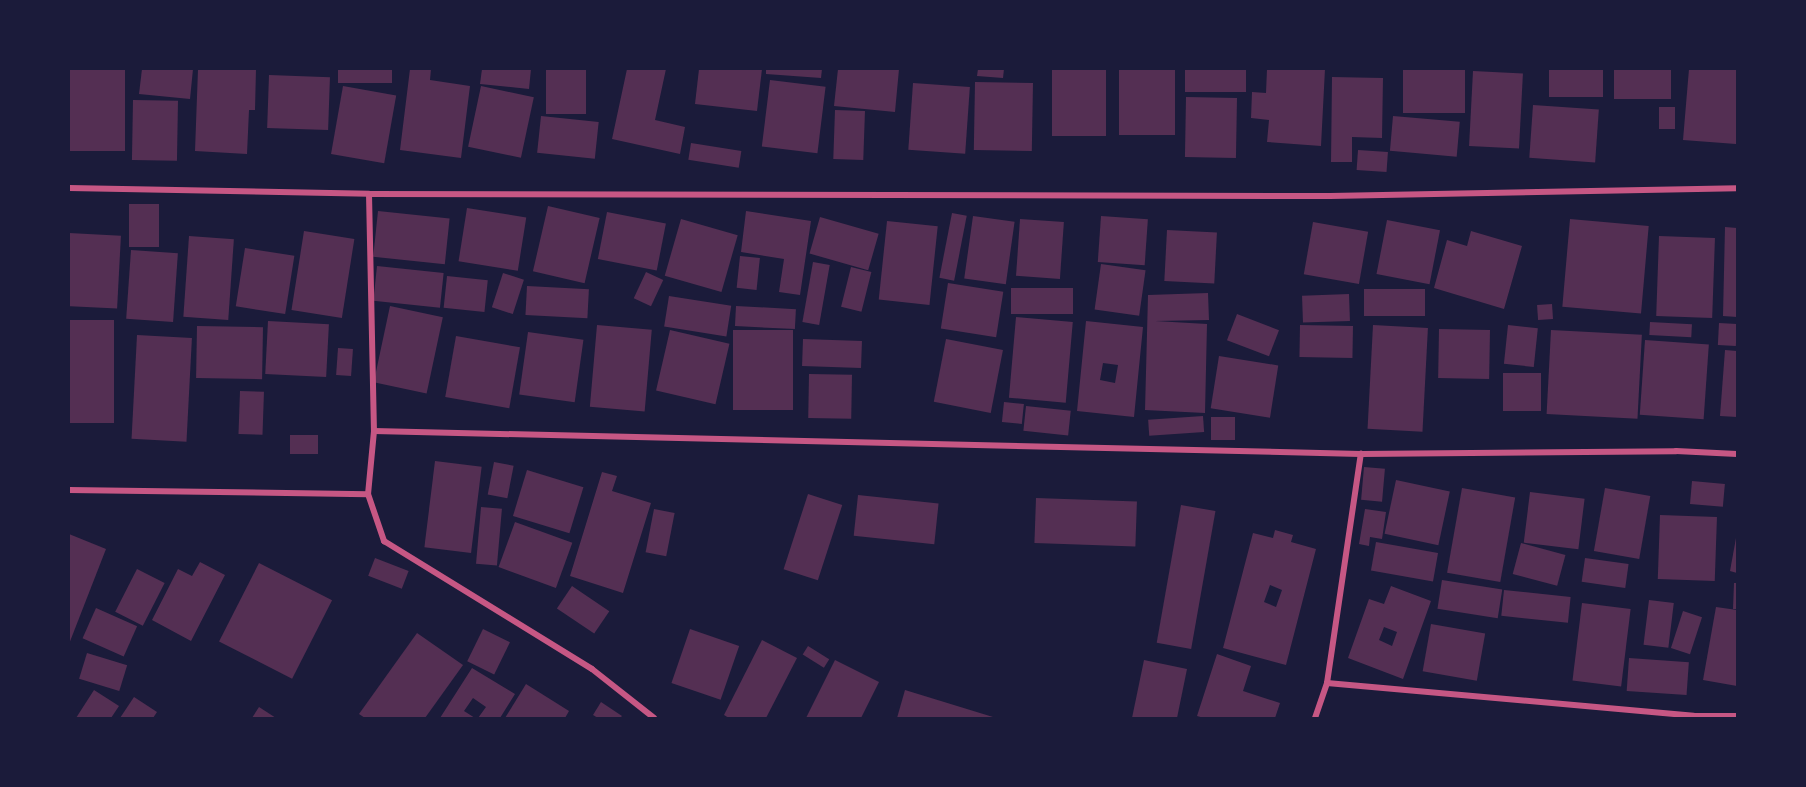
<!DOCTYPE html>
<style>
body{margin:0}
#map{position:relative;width:1806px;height:787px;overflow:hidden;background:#1b1b3a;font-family:"Exo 2",sans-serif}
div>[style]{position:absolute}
.building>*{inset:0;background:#542f53;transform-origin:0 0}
.minor>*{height:6px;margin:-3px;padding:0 3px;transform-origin:3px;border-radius:3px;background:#c65784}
span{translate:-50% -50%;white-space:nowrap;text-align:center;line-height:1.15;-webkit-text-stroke:5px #1b1b3a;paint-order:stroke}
.frame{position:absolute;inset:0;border:70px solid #1b1b3a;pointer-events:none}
</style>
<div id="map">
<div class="building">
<div style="left:69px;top:69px;width:56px;height:82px"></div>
<div style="clip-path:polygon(142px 69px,193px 69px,190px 99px,139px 94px)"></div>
<div style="clip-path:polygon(198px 69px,256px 69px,255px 110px,249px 110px,247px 154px,195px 151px)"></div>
<div style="left:338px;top:69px;width:54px;height:14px"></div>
<div style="clip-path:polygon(410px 69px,431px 69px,430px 80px,470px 86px,461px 158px,400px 150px)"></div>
<div style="clip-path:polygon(482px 69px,531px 69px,529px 89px,480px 84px)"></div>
<div style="left:546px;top:69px;width:40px;height:45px"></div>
<div style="clip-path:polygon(627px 69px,666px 69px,655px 120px,685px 127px,680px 154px,612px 139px)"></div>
<div style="clip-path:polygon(699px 69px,762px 69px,757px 111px,695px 104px)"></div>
<div style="clip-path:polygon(766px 69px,822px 69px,821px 78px,766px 74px)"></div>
<div style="clip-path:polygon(838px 69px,899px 69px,895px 112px,834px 106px)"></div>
<div style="clip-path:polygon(978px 69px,1004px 69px,1003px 78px,977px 76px)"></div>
<div style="left:1052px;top:69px;width:54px;height:67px"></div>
<div style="left:1119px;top:69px;width:56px;height:66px"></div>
<div style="left:1185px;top:69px;width:61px;height:23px"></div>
<div style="clip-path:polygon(1267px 69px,1325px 69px,1321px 146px,1267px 142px,1269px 120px,1251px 118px,1252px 92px,1266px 93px)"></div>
<div style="left:1403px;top:69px;width:62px;height:44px"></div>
<div style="left:1549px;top:69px;width:54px;height:28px"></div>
<div style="clip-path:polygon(1689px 69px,1737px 69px,1736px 144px,1683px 140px)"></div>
<div style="left:1614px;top:70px;width:57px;height:29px"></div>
<div style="left:1473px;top:71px;width:50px;height:75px;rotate:3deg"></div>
<div style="left:269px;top:75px;width:61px;height:53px;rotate:2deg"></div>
<div style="clip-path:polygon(1332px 77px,1383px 78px,1382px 138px,1352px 137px,1352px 162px,1331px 162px)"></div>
<div style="left:770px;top:80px;width:56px;height:67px;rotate:7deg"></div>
<div style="left:975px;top:82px;width:58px;height:68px;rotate:1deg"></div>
<div style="left:913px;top:83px;width:57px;height:67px;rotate:4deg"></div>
<div style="left:343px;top:86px;width:54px;height:69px;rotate:10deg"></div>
<div style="left:481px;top:86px;width:54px;height:62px;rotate:12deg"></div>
<div style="left:1186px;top:97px;width:51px;height:60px;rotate:1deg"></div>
<div style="left:133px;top:100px;width:45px;height:60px;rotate:1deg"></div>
<div style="left:1533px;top:105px;width:66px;height:53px;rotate:4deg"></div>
<div style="left:1659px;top:107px;width:16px;height:22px"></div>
<div style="left:835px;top:110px;width:30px;height:49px;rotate:2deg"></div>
<div style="left:541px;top:116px;width:58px;height:37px;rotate:6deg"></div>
<div style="left:1393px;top:116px;width:67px;height:35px;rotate:5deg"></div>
<div style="left:691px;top:143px;width:51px;height:17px;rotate:9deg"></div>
<div style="left:1358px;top:150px;width:30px;height:20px;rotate:4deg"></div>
<div style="left:129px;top:204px;width:30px;height:43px"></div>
<div style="left:548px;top:206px;width:53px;height:67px;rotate:13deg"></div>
<div style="left:467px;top:208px;width:60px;height:54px;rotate:9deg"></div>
<div style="left:378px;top:211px;width:72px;height:46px;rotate:6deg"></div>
<div style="clip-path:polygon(746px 211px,811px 221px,800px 295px,779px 292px,784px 259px,741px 252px)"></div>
<div style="left:607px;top:212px;width:60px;height:48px;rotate:11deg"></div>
<div style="left:952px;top:213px;width:15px;height:66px;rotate:11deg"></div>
<div style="left:973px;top:216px;width:42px;height:63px;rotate:8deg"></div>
<div style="left:1101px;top:216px;width:47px;height:46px;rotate:4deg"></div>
<div style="left:820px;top:217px;width:61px;height:38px;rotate:16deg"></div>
<div style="left:681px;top:219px;width:59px;height:59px;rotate:16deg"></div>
<div style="left:1020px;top:219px;width:44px;height:57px;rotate:4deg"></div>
<div style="left:1570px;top:219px;width:79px;height:88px;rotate:5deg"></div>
<div style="left:1387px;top:220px;width:54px;height:55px;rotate:11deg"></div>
<div style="left:887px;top:221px;width:51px;height:79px;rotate:6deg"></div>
<div style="left:1313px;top:222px;width:56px;height:53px;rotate:10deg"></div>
<div style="clip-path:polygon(1725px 227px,1737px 228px,1737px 317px,1723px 316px)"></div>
<div style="left:1167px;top:230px;width:50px;height:51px;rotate:3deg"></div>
<div style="left:304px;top:231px;width:51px;height:80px;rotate:9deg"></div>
<div style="clip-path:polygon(1471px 231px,1522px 246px,1504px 309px,1434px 288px,1447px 240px,1467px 246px)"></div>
<div style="left:69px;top:233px;width:52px;height:73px;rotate:3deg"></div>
<div style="left:189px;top:236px;width:45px;height:81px;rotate:4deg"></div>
<div style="left:1659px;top:236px;width:56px;height:80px;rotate:2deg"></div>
<div style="left:245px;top:248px;width:50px;height:59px;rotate:9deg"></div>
<div style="left:131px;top:250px;width:47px;height:69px;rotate:4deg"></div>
<div style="left:740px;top:256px;width:20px;height:32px;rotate:6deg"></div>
<div style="left:813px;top:262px;width:17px;height:61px;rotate:10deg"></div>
<div style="left:1101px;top:264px;width:45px;height:46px;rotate:8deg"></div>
<div style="left:377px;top:266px;width:67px;height:35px;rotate:6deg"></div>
<div style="left:851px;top:267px;width:21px;height:41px;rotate:14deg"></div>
<div style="left:646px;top:272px;width:19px;height:29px;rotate:25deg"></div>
<div style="left:503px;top:273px;width:22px;height:36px;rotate:18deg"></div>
<div style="left:447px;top:276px;width:41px;height:32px;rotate:6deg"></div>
<div style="left:948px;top:283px;width:56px;height:46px;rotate:9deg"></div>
<div style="left:527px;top:286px;width:62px;height:29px;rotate:3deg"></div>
<div style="left:1011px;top:288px;width:62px;height:26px"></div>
<div style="left:1425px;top:289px;width:27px;height:61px;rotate:90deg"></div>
<div style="clip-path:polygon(1208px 293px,1209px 320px,1155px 321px,1207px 324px,1205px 413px,1145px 410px,1148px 295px)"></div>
<div style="left:1349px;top:294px;width:27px;height:47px;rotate:88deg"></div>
<div style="left:669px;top:296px;width:63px;height:31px;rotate:9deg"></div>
<div style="left:1552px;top:304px;width:15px;height:15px;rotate:86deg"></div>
<div style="left:390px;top:306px;width:54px;height:78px;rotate:12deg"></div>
<div style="left:736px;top:306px;width:60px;height:20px;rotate:3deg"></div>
<div style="left:1237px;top:314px;width:45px;height:28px;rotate:21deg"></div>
<div style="left:1016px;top:317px;width:57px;height:81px;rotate:5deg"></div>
<div style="left:69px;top:320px;width:45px;height:103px"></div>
<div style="left:268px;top:321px;width:61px;height:53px;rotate:3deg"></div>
<div style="clip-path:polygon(evenodd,1086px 321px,1143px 327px,1134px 417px,1077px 411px,1086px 321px,1103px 363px,1118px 365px,1115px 383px,1100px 380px,1103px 363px)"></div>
<div style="left:1650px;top:322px;width:42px;height:13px;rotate:3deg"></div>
<div style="left:1719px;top:323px;width:18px;height:22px;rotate:3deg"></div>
<div style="left:597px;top:325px;width:55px;height:82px;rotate:5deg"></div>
<div style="left:1300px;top:325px;width:53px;height:32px;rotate:1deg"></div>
<div style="left:1373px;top:325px;width:55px;height:104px;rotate:3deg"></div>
<div style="left:1508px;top:325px;width:30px;height:39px;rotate:6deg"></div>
<div style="left:197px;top:326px;width:66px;height:52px;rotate:1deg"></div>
<div style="left:1439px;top:329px;width:51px;height:49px;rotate:1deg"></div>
<div style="left:670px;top:330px;width:61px;height:62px;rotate:13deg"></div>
<div style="left:793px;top:330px;width:80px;height:60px;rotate:90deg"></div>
<div style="left:1551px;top:330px;width:91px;height:84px;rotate:3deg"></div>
<div style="left:528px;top:332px;width:56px;height:63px;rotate:8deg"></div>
<div style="left:137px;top:335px;width:55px;height:104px;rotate:3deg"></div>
<div style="left:456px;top:336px;width:65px;height:62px;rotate:10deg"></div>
<div style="left:803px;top:339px;width:59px;height:27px;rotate:2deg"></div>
<div style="left:946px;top:339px;width:58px;height:64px;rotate:11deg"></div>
<div style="left:1645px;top:340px;width:64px;height:75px;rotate:4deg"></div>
<div style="left:338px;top:348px;width:15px;height:27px;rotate:4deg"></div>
<div style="clip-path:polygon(1725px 350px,1737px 351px,1737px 417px,1720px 416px)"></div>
<div style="left:1219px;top:356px;width:60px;height:53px;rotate:9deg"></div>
<div style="left:1503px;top:373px;width:38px;height:38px"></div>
<div style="left:809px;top:374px;width:43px;height:44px;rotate:1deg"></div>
<div style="left:240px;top:391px;width:24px;height:43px;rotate:2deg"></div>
<div style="left:1004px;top:402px;width:20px;height:20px;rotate:6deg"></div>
<div style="left:1026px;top:406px;width:45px;height:25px;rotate:6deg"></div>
<div style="left:1203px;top:416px;width:16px;height:55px;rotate:86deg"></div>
<div style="left:1211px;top:417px;width:24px;height:23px"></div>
<div style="left:290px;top:435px;width:28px;height:19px"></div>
<div style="left:435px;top:461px;width:47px;height:87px;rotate:7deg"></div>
<div style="left:494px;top:462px;width:20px;height:33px;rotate:11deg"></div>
<div style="left:1364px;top:467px;width:21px;height:33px;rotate:5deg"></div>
<div style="left:527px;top:470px;width:59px;height:48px;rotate:17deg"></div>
<div style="clip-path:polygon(602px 472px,617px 476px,612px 491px,651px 503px,623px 593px,570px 576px)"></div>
<div style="left:1396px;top:480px;width:55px;height:55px;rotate:12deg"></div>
<div style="left:1692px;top:481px;width:33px;height:23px;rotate:5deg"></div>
<div style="left:1462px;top:488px;width:54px;height:86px;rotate:10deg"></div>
<div style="left:1605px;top:488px;width:46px;height:64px;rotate:10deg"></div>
<div style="left:1530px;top:492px;width:55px;height:51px;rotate:7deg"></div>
<div style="left:808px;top:494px;width:36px;height:79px;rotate:18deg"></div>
<div style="left:858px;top:495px;width:81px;height:41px;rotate:6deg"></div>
<div style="left:1036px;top:498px;width:101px;height:45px;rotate:2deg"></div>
<div style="left:1181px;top:505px;width:35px;height:140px;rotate:10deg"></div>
<div style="left:481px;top:507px;width:21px;height:57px;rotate:5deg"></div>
<div style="left:654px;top:509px;width:21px;height:44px;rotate:11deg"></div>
<div style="clip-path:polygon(1365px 509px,1386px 512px,1382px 539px,1370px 537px,1369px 546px,1359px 544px)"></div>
<div style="left:1660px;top:515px;width:57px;height:64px;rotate:2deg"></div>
<div style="left:515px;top:522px;width:61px;height:48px;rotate:20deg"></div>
<div style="clip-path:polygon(evenodd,1275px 530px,1293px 535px,1291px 542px,1316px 549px,1286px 665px,1223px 648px,1253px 533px,1273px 538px,1275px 530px,1270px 585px,1282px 590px,1276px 607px,1264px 602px,1270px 585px)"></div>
<div style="clip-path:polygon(69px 534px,106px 549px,69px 644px)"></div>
<div style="clip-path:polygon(1736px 538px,1737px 538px,1737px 573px,1730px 571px)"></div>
<div style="left:1376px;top:542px;width:63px;height:29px;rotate:10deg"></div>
<div style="left:1521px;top:543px;width:46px;height:32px;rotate:15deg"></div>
<div style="left:375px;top:558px;width:36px;height:19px;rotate:21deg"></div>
<div style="left:1585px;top:558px;width:44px;height:24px;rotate:8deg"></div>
<div style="clip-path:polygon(200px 562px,225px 575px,191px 641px,152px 620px,178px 569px,192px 576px)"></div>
<div style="left:259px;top:563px;width:82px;height:88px;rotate:27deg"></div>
<div style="left:137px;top:569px;width:31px;height:48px;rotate:27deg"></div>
<div style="left:1442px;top:580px;width:61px;height:29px;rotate:9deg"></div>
<div style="clip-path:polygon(1734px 583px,1737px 583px,1737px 609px,1733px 609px)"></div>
<div style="left:572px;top:586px;width:45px;height:27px;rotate:34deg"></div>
<div style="clip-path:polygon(evenodd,1391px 586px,1431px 601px,1403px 679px,1348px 658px,1369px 599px,1384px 604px,1391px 586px,1384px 627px,1397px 632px,1392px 646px,1379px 640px,1384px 627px)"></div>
<div style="left:1504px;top:590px;width:67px;height:26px;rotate:6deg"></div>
<div style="left:1649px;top:600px;width:25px;height:45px;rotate:7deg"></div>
<div style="left:1582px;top:603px;width:49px;height:78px;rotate:7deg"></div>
<div style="clip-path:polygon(1716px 607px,1737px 610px,1737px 686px,1703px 680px)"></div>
<div style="left:96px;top:608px;width:45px;height:33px;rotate:24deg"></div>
<div style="left:1683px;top:611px;width:20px;height:39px;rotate:18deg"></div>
<div style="left:1431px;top:624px;width:55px;height:48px;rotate:10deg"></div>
<div style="left:483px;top:629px;width:30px;height:36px;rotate:26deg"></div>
<div style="left:690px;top:629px;width:52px;height:57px;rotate:19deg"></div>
<div style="clip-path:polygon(417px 633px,463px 665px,425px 718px,365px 718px,359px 714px)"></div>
<div style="clip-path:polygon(762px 640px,797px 658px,766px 718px,729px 718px,724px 715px)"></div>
<div style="left:808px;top:646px;width:25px;height:10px;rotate:32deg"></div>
<div style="left:87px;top:653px;width:42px;height:27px;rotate:17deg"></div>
<div style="clip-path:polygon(1217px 654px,1251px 666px,1243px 691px,1280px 703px,1275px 718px,1204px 718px,1197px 716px)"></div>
<div style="left:1629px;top:658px;width:60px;height:33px;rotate:4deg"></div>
<div style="clip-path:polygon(835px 660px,879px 682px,861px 718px,806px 718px)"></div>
<div style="clip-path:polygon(1144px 660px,1187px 669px,1177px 718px,1132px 718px)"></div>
<div style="clip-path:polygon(472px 668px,515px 694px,500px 718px,478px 718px,486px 707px,473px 698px,464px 711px,475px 718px,440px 718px)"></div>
<div style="clip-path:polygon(526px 684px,569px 711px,565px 718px,505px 718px)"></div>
<div style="clip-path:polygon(94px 690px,119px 706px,111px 718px,76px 718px)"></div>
<div style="clip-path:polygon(905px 690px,993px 717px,992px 718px,897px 718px)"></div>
<div style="clip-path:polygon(134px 697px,157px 712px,153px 718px,120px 718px)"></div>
<div style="clip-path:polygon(601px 702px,622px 716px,620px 718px,598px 718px,593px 715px)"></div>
<div style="clip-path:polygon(259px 707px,276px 718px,252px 718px)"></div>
</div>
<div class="minor">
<div style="left:69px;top:188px;width:300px;rotate:1.1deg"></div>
<div style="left:369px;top:194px;width:961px;rotate:0.12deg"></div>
<div style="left:1330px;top:196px;width:407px;rotate:-1.1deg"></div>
<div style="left:369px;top:194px;width:237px;rotate:88.8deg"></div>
<div style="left:374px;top:431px;width:63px;rotate:95.4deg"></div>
<div style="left:368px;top:494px;width:50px;rotate:71.2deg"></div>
<div style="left:384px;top:541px;width:244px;rotate:31.6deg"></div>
<div style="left:592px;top:669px;width:79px;rotate:38.3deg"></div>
<div style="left:374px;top:431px;width:987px;rotate:1.33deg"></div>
<div style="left:1361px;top:454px;width:315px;rotate:-0.5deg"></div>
<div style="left:1676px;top:451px;width:61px;rotate:2.8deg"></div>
<div style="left:69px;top:490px;width:299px;rotate:0.8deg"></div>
<div style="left:1327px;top:683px;width:368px;rotate:5.1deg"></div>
<div style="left:1694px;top:716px;width:43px"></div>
<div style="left:1315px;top:718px;width:37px;rotate:-71deg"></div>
<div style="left:1327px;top:683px;width:232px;rotate:-81.6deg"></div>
</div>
<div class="frame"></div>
</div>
